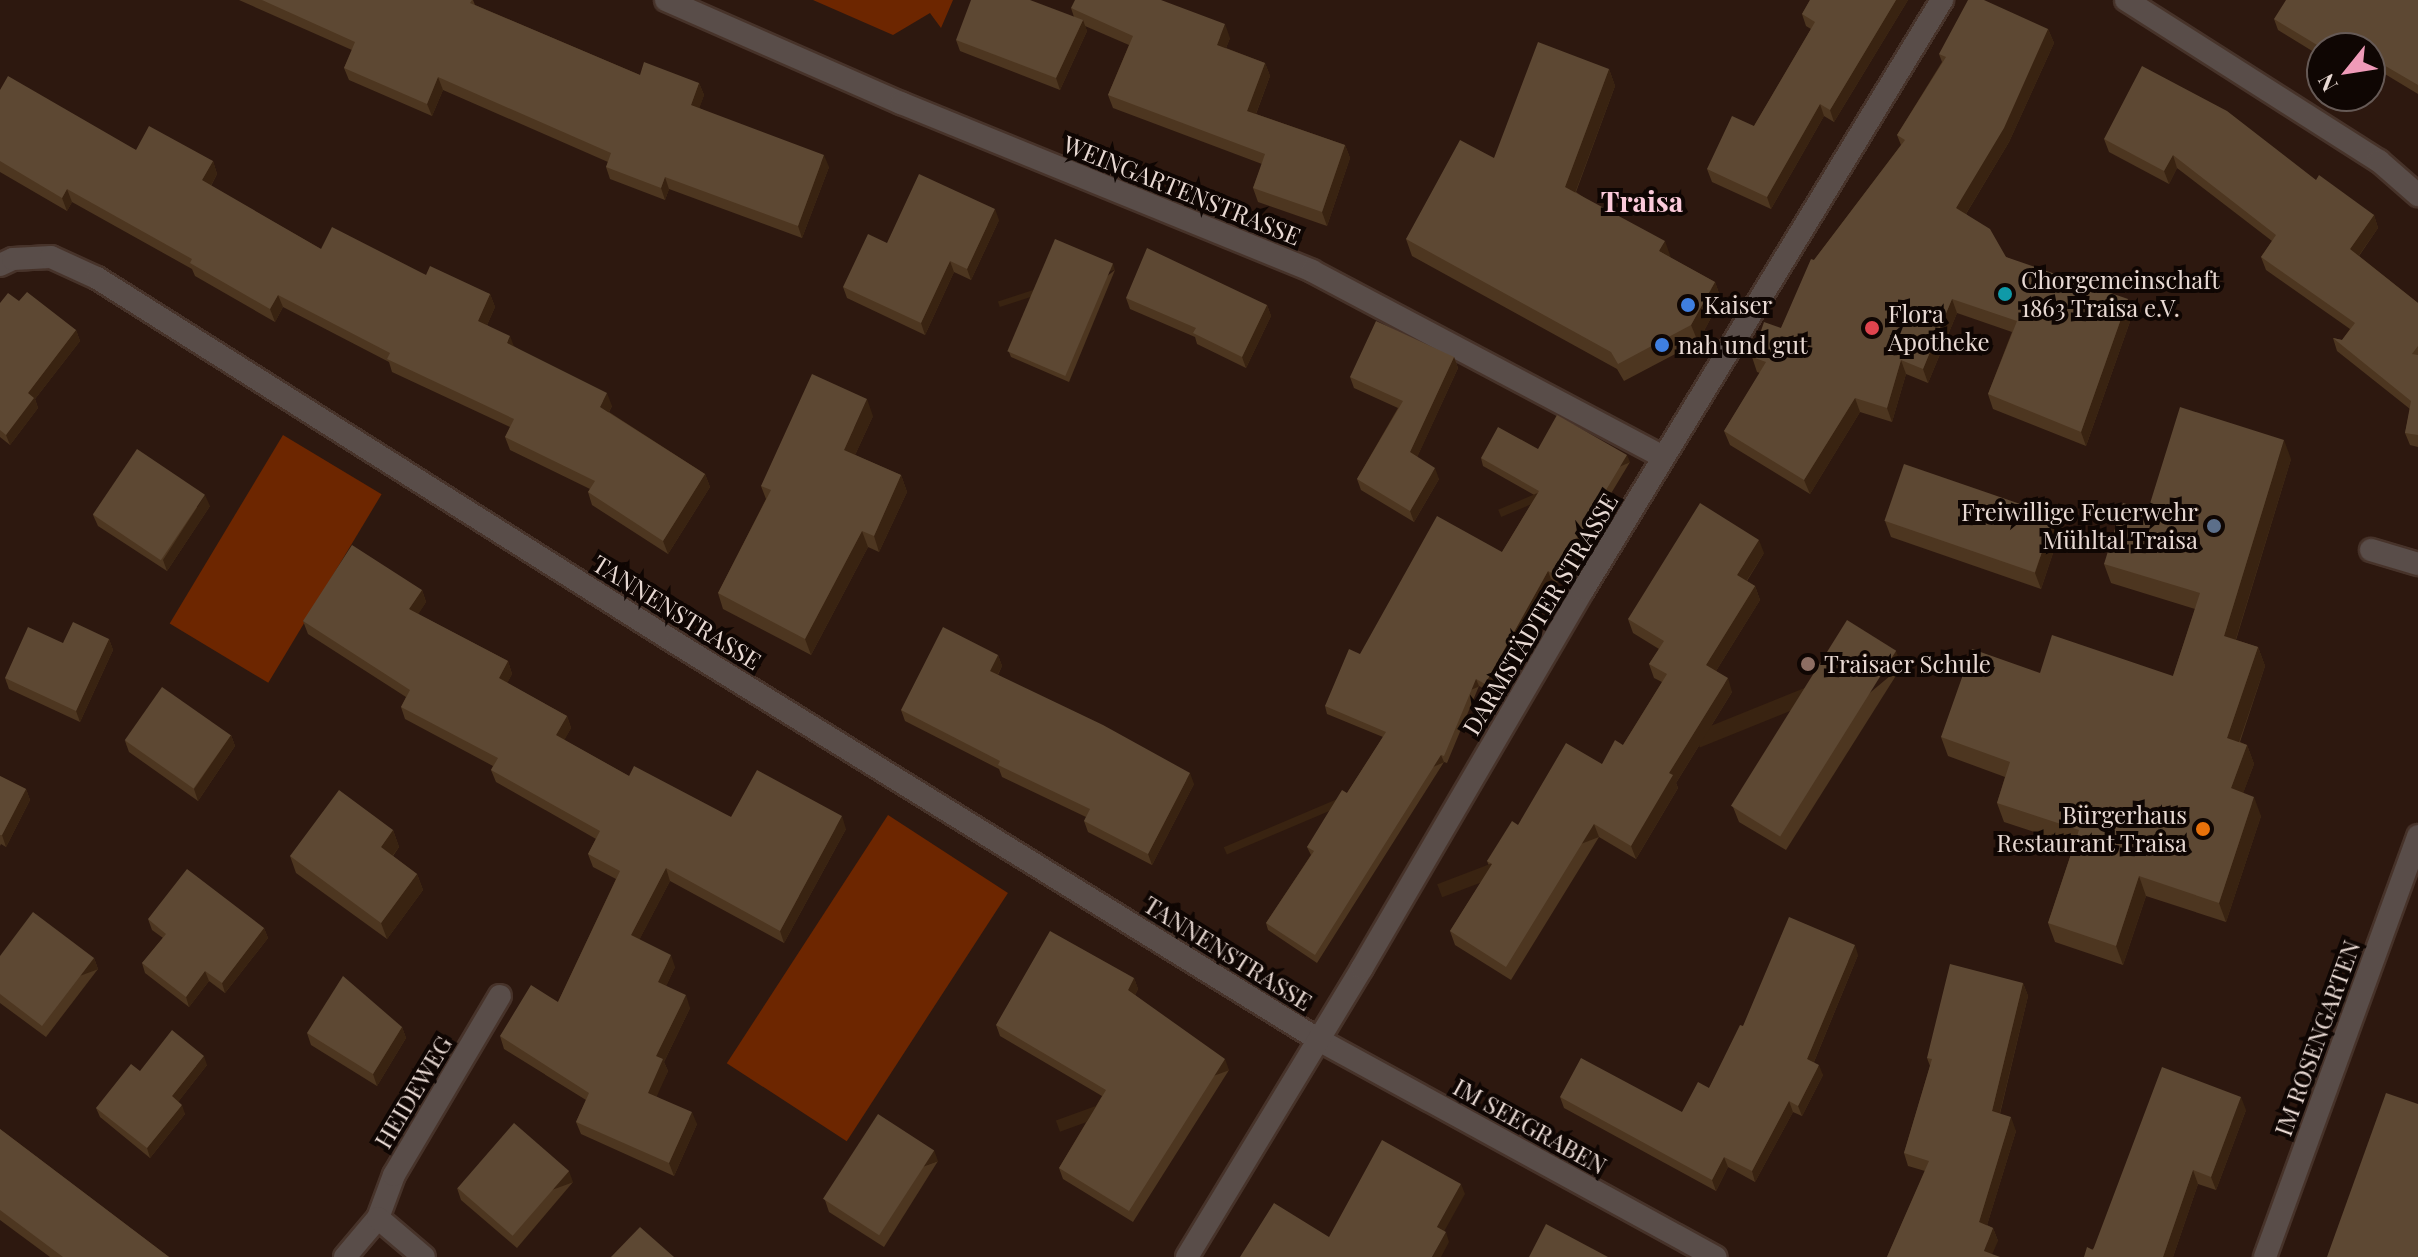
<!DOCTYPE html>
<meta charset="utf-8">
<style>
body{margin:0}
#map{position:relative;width:2418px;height:1257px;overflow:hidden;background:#2d180f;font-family:"Playfair Display",serif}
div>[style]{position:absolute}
.green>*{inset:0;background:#6d2600;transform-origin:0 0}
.roads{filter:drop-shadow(2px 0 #47332a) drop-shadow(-2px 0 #47332a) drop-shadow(0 2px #47332a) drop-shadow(0 -2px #47332a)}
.service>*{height:22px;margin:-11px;padding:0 11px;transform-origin:11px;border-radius:11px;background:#594d49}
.minor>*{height:22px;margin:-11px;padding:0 11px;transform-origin:11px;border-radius:11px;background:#594d49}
.tertiary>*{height:22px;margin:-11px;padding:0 11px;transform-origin:11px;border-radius:11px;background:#594d49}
.wall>*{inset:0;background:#4d3620}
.shaded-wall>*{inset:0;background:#392311;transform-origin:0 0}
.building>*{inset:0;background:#5d4833;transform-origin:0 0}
.dots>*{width:22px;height:22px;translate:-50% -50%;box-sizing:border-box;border:4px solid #0f0603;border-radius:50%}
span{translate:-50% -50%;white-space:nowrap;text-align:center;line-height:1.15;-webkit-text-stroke:8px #0f0603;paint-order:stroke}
.street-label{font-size:24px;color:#e8d9d3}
.poi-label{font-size:24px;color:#e8d9d3}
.left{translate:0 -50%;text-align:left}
.right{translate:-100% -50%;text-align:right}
.quarter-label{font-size:28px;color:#fbcada;font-weight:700}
.north{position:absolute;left:2306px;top:32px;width:80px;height:80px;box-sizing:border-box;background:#0f0603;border:2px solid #665a56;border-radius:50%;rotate:240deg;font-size:22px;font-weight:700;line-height:32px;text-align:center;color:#e8d9d3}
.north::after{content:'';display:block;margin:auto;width:28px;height:36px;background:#ef9ab8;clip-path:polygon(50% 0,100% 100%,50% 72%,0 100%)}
</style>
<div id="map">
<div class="green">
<div style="clip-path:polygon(813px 0,953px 0,941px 28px,930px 13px,893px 35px)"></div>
<div style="left:283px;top:435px;width:115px;height:220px;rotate:31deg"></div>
<div style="left:888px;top:815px;width:143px;height:296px;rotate:33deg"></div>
</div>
<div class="roads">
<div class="service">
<div style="left:2371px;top:550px;width:49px;rotate:16.6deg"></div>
</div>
<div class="minor">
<div style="left:666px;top:0;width:257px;rotate:23.7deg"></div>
<div style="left:901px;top:103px;width:444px;rotate:22.2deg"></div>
<div style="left:1312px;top:271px;width:397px;rotate:27.9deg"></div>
<div style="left:2126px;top:0;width:300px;rotate:32.5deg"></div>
<div style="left:2379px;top:161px;width:52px;rotate:41.1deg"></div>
<div style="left:0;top:265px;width:14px;rotate:-25deg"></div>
<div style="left:13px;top:259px;width:38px;rotate:-3deg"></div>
<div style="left:51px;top:257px;width:51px;rotate:24.5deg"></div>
<div style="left:97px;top:278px;width:684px;rotate:32.23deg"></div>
<div style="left:676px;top:643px;width:756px;rotate:31.69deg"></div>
<div style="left:1319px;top:1040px;width:452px;rotate:28.7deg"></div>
<div style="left:378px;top:1218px;width:46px;rotate:-69.6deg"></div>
<div style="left:394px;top:1175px;width:208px;rotate:-59.4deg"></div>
<div style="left:345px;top:1257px;width:51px;rotate:-49.8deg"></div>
<div style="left:378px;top:1218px;width:60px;rotate:40.3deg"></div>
<div style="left:2265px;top:1257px;width:448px;rotate:-70deg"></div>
</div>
<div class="tertiary">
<div style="left:1187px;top:1257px;width:338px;rotate:-58.8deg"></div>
<div style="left:1362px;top:968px;width:438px;rotate:-59.7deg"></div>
<div style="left:1583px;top:590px;width:691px;rotate:-58.68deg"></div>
</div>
</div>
<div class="wall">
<div style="clip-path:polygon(239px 0,473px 0,475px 5px,640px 75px,699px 83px,704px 95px,699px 108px,829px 167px,802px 238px,669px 189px,665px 200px,610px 179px,606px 167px,608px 162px,443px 90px,432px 116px,349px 80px,344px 68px,352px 50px)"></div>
<div style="clip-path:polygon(1810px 0,1908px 0,1834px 122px,1824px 116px,1771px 209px,1712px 182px,1707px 169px,1754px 126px,1811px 29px,1806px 26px,1802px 14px)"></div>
<div style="clip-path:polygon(2418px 0,2418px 94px,2370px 65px,2370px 48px,2322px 48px,2322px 57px,2278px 30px,2274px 19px)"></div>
<div style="clip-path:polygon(1071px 8px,1230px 38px,1226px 48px,1265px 63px,1270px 76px,1256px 114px,1345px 145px,1350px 158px,1327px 226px,1258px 202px,1253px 188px,1262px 164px,1113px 108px,1108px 95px,1129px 45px,1085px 26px,1087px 31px,1060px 90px,960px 51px,956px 40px,1074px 17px)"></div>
<div style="clip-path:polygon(2048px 29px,2054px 43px,2009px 142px,1966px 214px,2006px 257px,2133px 313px,2086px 446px,1993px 409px,1988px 394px,2012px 332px,1957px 313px,1928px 383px,1906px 374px,1892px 422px,1860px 412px,1810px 494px,1730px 445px,1724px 431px,1760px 373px,1757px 372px,1752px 357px,1781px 328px,1814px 260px,1901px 145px,1897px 135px,1942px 62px,1939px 54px)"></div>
<div style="clip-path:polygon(1609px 69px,1615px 86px,1576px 192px,1671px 258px,1715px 282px,1721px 299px,1698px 342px,1624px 381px,1617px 369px,1412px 256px,1406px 239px,1494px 158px)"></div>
<div style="clip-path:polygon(0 90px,136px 150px,213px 161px,217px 174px,211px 186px,321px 249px,426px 275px,490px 294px,495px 307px,487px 325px,515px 347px,612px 406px,609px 412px,705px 474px,710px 487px,668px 554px,592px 505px,588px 492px,590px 489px,510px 450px,505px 437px,510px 427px,392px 372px,389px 362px,283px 307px,275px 322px,195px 276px,192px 269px,72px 202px,67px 211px,0 172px)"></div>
<div style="clip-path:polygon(2104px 139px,2316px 180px,2374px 215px,2378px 228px,2359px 256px,2418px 303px,2418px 447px,2410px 445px,2405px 433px,2410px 409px,2337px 351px,2333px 338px,2342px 340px,2350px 329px,2266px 270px,2261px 257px,2272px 241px,2177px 168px,2169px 184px,2109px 152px)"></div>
<div style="clip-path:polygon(999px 220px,971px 280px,954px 272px,925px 335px,847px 298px,843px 287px)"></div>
<div style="clip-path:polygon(1115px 270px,1069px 382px,1011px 357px,1009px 352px)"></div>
<div style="clip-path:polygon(1126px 298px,1267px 305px,1271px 316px,1246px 368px,1197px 344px,1195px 337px,1130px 309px)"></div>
<div style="clip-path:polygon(19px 301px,76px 330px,80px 341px,35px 399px,38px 408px,10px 445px,0 437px,0 303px)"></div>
<div style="clip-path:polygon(1454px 357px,1458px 368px,1417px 457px,1439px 479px,1414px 522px,1361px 490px,1357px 479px,1398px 408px,1354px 388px,1350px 377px)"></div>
<div style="clip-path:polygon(873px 416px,855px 455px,901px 475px,907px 492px,879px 552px,868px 547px,811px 655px,723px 609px,718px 593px,766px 499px,761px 486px)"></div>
<div style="clip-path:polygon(1538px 449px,1630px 462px,1557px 583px,1551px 579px,1488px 691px,1479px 686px,1447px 763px,1444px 762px,1317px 963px,1268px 930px,1266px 923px,1311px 855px,1307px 847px,1347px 793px,1383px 737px,1327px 714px,1325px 706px,1360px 654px,1502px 552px,1536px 496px,1483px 466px,1481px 458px)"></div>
<div style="clip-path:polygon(2291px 459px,2236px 640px,2258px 647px,2265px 666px,2240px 742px,2247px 745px,2254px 764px,2243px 793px,2261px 816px,2226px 922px,2146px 896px,2123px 965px,2055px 942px,2048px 923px,2074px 845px,2004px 822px,1997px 803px,2005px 777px,1948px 756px,1941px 737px,2040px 673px,2173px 676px,2195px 609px,2111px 583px,2104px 564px,2148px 510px)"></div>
<div style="clip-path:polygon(210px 506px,167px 571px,98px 526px,93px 515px)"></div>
<div style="clip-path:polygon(2054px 516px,2060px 532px,2041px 589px,1891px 537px,1885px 521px)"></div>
<div style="clip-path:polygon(1764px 553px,1747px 581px,1755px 586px,1760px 600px,1716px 671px,1732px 692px,1676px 783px,1678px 788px,1636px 859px,1599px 837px,1511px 980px,1455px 945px,1450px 931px,1490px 868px,1487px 861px,1518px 825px,1602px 764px,1623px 745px,1662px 682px,1654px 678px,1649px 664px,1659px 649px,1633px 633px,1628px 619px)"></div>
<div style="clip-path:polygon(422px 590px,426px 602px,418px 614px,508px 661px,512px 674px,507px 683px,567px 716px,571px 728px,564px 740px,629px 776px,731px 817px,846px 829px,784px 943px,670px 881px,639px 940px,675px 967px,666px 986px,690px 1008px,664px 1062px,668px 1071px,656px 1096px,697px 1124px,674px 1176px,581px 1134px,576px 1122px,586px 1100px,504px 1049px,500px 1036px,558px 1002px,616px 879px,593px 867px,588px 854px,596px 839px,496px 782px,491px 770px,493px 766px,405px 719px,401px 707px,406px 697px,308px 634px,303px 621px)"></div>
<div style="clip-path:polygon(109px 639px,113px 650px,80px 722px,9px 689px,5px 678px,63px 643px)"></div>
<div style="clip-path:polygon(998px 655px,1002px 666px,998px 675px,1194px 784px,1152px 865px,1088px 832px,1084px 821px,1086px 817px,1002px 777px,999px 769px,905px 721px,901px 710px)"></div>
<div style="clip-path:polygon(1902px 666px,1786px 850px,1739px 822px,1733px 807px)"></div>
<div style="clip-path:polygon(231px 735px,235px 746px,198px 801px,129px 752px,125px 741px)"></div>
<div style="clip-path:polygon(0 776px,26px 789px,30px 800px,6px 847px,1px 844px,0 846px)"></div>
<div style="clip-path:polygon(393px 830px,399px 847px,393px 856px,417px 874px,423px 890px,387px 939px,296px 873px,290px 856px)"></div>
<div style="clip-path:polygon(148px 919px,264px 928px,268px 938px,225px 993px,209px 981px,189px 1007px,145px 973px,142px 963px,163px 938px,152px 930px)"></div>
<div style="clip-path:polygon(1858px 955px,1814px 1062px,1823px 1075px,1802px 1116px,1793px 1112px,1755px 1182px,1728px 1167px,1716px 1191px,1564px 1108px,1560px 1097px,1682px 1112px,1709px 1088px,1743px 1026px)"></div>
<div style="clip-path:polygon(0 956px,94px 958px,98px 969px,46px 1037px,0 1003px)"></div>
<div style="clip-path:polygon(1134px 978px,1138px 989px,1135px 995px,1229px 1070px,1133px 1222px,1063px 1179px,1059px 1168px,1102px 1096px,1000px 1036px,996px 1025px)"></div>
<div style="clip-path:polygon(2023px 983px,2028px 996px,2000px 1114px,2016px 1131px,1987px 1225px,1993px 1228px,1998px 1241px,1887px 1257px,1925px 1171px,1908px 1166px,1904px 1153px,1930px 1066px,1927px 1058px)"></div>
<div style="clip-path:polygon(402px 1027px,406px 1038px,377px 1086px,311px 1045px,307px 1033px)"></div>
<div style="clip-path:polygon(207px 1065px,178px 1102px,185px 1114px,150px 1158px,100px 1117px,96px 1108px,140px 1071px)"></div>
<div style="clip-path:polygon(2246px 1110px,2216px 1190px,2198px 1184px,2173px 1257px,2084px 1257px)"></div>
<div style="clip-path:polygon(0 1129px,169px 1257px,50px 1257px,0 1220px)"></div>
<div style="clip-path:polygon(938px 1161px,884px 1247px,829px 1212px,825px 1200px)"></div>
<div style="clip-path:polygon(573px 1182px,517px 1248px,461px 1200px,457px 1188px)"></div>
</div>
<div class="shaded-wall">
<div style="clip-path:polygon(1896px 0,1908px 0,1834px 122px,1830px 110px)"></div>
<div style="clip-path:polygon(1083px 20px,1087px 31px,1060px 90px,1056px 78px)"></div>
<div style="clip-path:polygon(1225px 24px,1230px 38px,1222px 58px,1217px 45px)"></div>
<div style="clip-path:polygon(2048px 29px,2054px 43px,2009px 142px,1961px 222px,1956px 208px)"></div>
<div style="clip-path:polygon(2342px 40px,2345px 48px,2337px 48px)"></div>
<div style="clip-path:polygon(1265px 63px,1270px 76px,1252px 124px,1247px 111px)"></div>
<div style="clip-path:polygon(1609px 69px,1615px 86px,1571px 204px,1565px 187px)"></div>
<div style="clip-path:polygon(438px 77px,443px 90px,432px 116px,427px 104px)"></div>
<div style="clip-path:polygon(699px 83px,704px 95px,696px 118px,691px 105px)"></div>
<div style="clip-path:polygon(1820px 104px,1824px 116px,1771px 209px,1767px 197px)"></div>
<div style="clip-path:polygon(1345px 145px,1350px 158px,1327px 226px,1322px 212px)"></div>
<div style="clip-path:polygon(824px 155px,829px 167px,802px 238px,798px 226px)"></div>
<div style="clip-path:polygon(2173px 155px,2177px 168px,2169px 184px,2164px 171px)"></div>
<div style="clip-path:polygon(213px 161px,217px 174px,207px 193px,202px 180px)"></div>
<div style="clip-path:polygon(665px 177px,669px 189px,665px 200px,661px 188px)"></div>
<div style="clip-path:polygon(67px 189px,72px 202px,67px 211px,62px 198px)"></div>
<div style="clip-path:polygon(995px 209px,999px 220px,971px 280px,967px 269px)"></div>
<div style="clip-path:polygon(2374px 215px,2378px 228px,2355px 261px,2350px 249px)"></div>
<div style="clip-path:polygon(1665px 241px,1671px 258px,1659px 251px)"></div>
<div style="clip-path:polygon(950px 261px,954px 272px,925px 335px,921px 323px)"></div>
<div style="left:1113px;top:264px;width:6px;height:121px;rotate:72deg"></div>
<div style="clip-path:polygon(1715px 282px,1721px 299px,1698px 342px,1691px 325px)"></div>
<div style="clip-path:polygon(490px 294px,495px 307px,483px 334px,478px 321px)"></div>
<div style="clip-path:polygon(278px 295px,283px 307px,275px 322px,270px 309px)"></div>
<div style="clip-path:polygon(1952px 299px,1957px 313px,1928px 383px,1923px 369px)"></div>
<div style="clip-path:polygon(2128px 299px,2133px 313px,2086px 446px,2081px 432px)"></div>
<div style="clip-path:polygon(1267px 305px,1271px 316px,1246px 368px,1242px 357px)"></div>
<div style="clip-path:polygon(76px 330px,80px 341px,35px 399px,38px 408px,10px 445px,6px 435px,28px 393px)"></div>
<div style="clip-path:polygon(510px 336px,515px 349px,507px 343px)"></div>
<div style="clip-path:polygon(1454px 357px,1458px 368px,1414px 464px,1410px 452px)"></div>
<div style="clip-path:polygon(1901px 360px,1906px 374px,1892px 422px,1887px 408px)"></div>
<div style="clip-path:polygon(607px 393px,612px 406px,605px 419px,600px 407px)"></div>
<div style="clip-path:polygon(1855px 398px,1860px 412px,1810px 494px,1804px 480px)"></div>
<div style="clip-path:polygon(867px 399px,873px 416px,850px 466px,844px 450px)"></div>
<div style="clip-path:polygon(2284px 440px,2291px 459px,2231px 655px,2224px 636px)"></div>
<div style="left:1627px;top:455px;width:8px;height:140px;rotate:67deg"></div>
<div style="clip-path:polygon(1435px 468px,1439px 479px,1414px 522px,1410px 511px)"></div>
<div style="clip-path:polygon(705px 474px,710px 487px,668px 554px,663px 541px)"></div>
<div style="clip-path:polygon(901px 475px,907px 492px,879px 552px,874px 536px)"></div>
<div style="clip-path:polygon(205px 495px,210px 506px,167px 571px,163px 560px)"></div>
<div style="clip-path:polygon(2054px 516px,2060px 532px,2041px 589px,2035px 573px)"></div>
<div style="clip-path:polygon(862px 531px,868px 547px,811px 655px,805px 639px)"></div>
<div style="clip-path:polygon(1759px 540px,1764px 553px,1742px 588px,1737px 575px)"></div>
<div style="clip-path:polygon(1548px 571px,1551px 579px,1488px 691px,1485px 684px)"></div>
<div style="clip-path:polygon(1755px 586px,1760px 600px,1711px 679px,1706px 665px)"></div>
<div style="clip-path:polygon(422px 590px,426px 602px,414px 621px,409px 609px)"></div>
<div style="clip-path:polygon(109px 639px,113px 650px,80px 722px,76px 711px)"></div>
<div style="clip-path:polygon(2258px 647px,2265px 666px,2234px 757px,2227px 738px)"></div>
<div style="left:1896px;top:651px;width:16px;height:218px;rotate:68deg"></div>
<div style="clip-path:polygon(998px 655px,1002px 666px,994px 682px,990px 671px)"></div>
<div style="clip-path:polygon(508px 661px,512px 674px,503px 691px,499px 678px)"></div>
<div style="clip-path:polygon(1728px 678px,1732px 692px,1676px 783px,1678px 788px,1636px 859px,1631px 846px,1669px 773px)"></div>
<div style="left:1476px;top:679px;width:8px;height:83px;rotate:67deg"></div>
<div style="clip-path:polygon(567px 716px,571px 728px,560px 748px,556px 735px)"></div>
<div style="clip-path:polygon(231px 735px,235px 746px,198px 801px,194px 789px)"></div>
<div style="clip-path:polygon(2247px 745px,2254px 764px,2238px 807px,2231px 788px)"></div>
<div style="left:1441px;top:755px;width:8px;height:236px;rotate:67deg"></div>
<div style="clip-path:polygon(1190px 773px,1194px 784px,1152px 865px,1148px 854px)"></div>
<div style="clip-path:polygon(26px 789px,30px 800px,6px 847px,2px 835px)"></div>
<div style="clip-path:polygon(2254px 797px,2261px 816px,2226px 922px,2219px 903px)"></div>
<div style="clip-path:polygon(842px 816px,846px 829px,784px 943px,780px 931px)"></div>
<div style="left:1594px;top:824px;width:14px;height:168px;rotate:69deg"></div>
<div style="clip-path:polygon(393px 830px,399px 847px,387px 863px,381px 847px)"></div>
<div style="clip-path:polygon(666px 868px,670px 881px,635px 948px,631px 935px)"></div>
<div style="clip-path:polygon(417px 874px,423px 890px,387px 939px,381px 923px)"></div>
<div style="clip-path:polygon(2139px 876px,2146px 896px,2123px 965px,2116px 946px)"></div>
<div style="clip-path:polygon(264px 928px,268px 938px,225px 993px,222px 983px)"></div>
<div style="clip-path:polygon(1855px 945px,1858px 955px,1811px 1069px,1807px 1059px)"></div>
<div style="clip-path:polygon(671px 955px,675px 967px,662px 995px,658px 982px)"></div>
<div style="left:94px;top:958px;width:12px;height:86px;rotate:70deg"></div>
<div style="clip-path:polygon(205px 971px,209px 981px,189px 1007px,186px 997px)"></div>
<div style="clip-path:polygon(1134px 978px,1138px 989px,1132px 1001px,1128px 990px)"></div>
<div style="clip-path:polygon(2023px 983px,2028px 996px,1997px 1125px,1992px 1111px)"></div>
<div style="clip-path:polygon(686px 995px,690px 1008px,664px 1062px,668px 1071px,653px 1105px,648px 1093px,656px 1056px)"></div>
<div style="clip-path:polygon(402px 1027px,406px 1038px,377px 1086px,373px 1074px)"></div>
<div style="clip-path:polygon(204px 1056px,207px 1065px,175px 1106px,172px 1096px)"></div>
<div style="left:1225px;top:1059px;width:12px;height:180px;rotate:70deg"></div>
<div style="clip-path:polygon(1819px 1065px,1823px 1075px,1802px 1116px,1798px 1106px)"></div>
<div style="clip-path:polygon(2241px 1097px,2246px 1110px,2216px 1190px,2211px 1177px)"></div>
<div style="clip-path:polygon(1789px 1101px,1793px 1112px,1755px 1182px,1752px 1171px)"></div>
<div style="clip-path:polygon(182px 1105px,185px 1114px,150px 1158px,147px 1148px)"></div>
<div style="clip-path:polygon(692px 1112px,697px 1124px,674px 1176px,669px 1163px)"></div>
<div style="clip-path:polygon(2011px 1117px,2016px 1131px,1984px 1235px,1979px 1222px)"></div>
<div style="left:934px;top:1150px;width:12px;height:102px;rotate:70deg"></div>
<div style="clip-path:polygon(1724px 1157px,1728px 1167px,1716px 1191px,1712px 1180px)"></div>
<div style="clip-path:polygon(2193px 1170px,2198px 1184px,2173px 1257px,2163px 1257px)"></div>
<div style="left:569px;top:1171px;width:12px;height:87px;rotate:70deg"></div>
<div style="clip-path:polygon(1461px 1184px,1465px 1194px,1441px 1237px,1437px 1227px)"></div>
<div style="clip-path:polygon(1993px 1228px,1998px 1241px,1991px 1257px,1984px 1251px)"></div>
<div style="clip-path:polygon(1446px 1232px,1449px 1242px,1441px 1257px,1432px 1257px)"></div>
</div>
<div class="building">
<div style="clip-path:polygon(262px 0,472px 0,470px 3px,640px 75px,644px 62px,699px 83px,691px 105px,824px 155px,798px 226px,665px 177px,661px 188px,606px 167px,611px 153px,438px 77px,427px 104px,344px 68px,355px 42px)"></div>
<div style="clip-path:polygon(971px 0,1030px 0,1083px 20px,1056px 78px,956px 40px)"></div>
<div style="clip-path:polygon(1075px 0,1161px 0,1225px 24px,1217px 45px,1265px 63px,1247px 111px,1345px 145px,1322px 212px,1253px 188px,1265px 154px,1108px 95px,1133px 36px,1071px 8px)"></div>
<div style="clip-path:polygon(1810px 0,1896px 0,1830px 110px,1820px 104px,1767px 197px,1707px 169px,1732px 116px,1754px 126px,1815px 22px,1802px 14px)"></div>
<div style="clip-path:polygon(1968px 0,1984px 0,2048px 29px,2004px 128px,1956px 208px,1990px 229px,2006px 257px,2128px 299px,2081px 432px,1988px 394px,2017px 321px,1952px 299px,1923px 369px,1901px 360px,1887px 408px,1855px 398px,1804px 480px,1724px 431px,1766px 362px,1752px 357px,1764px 322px,1781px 328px,1811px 259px,1814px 260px,1905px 140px,1897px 135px,1946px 57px,1939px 54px)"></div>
<div style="clip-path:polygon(2286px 0,2418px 0,2418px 85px,2370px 57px,2370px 48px,2355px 48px,2342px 40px,2337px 48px,2322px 48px,2274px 19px)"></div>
<div style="clip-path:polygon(1538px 42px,1609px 69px,1565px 187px,1665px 241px,1659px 251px,1715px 282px,1691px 325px,1618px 364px,1611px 352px,1406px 239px,1460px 140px,1494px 158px)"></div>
<div style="clip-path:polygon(2142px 66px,2227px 111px,2316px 180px,2319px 175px,2374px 215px,2350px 249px,2418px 303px,2418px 346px,2412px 354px,2418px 355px,2418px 435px,2405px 433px,2411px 401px,2333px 338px,2342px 340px,2355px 323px,2261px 257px,2276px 235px,2173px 155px,2164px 171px,2104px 139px)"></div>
<div style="clip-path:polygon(8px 76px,136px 150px,149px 126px,213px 161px,202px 180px,321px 249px,332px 227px,426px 275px,430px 266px,490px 294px,478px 321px,510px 336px,507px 343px,607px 393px,600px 407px,705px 474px,663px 541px,588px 492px,595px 481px,505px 437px,514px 419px,387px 359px,390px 353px,278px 295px,270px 309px,190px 263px,192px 259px,67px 189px,62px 198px,0 161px,0 90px)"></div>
<div style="clip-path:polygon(919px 174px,995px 209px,967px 269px,950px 261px,921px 323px,843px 287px,868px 234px,887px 243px)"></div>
<div style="left:1055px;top:239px;width:63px;height:122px;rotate:23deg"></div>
<div style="clip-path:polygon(1147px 248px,1267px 305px,1242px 357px,1193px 333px,1196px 328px,1126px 298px)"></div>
<div style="clip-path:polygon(27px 292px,76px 330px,28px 393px,34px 398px,6px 435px,0 430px,0 303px,8px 293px,19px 301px)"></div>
<div style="clip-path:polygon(1376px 321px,1454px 357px,1410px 452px,1435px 468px,1410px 511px,1357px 479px,1403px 401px,1350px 377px)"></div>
<div style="clip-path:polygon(812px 374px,867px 399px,844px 450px,901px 475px,874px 536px,862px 531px,805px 639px,718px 593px,771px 490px,761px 486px)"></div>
<div style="clip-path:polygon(2180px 407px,2284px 440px,2224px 636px,2258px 647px,2227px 738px,2247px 745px,2231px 788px,2254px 797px,2219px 903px,2139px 876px,2116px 946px,2048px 923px,2079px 830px,1997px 803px,2010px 762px,1941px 737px,1972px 649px,2040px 673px,2052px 635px,2173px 676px,2200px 593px,2104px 564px,2123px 503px,2148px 510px)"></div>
<div style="clip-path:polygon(1557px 415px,1627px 455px,1555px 575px,1548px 571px,1485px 684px,1476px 679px,1444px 756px,1441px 755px,1315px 955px,1266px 923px,1314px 851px,1307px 847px,1342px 790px,1347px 793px,1386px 732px,1325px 706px,1349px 649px,1360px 654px,1437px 516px,1502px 552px,1539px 491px,1481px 458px,1498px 427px,1538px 449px)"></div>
<div style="left:137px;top:449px;width:82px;height:79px;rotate:34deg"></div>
<div style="left:1904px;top:464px;width:159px;height:60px;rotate:19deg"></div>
<div style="clip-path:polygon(1700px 503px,1759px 540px,1737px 575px,1755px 586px,1706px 665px,1728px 678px,1669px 773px,1673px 775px,1631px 846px,1594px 824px,1506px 967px,1450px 931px,1492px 864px,1487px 861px,1512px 821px,1518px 825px,1566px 743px,1602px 764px,1615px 740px,1623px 745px,1667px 674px,1649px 664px,1664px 641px,1628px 619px)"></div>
<div style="clip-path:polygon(352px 545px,422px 590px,409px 609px,508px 661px,499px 678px,567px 716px,556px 735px,629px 776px,634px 766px,731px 817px,757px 770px,842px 816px,780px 931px,666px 868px,631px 935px,671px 955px,658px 982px,686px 995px,656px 1056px,663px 1059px,648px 1093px,692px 1112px,669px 1163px,576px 1122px,589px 1093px,500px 1036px,531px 985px,558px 1002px,620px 871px,588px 854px,600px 831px,491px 770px,498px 758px,401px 707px,410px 690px,303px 621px)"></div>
<div style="left:1847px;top:620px;width:58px;height:219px;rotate:32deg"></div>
<div style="clip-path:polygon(73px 622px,109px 639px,76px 711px,5px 678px,28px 627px,63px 643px)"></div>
<div style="clip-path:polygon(943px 627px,998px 655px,990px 671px,1103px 725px,1190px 773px,1148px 854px,1084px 821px,1090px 809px,998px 765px,1000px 761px,901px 710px)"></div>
<div style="left:162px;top:687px;width:84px;height:65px;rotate:35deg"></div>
<div style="clip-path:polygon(0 776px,26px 789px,2px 835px,0 835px)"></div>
<div style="clip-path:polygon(339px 790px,393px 830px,381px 847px,417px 874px,381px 923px,290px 856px)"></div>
<div style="clip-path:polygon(187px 869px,264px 928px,222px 983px,205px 971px,186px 997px,142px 963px,166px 934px,148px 919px)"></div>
<div style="clip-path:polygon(33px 912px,94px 958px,42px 1026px,0 994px,0 956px)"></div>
<div style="clip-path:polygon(1789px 917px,1855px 945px,1807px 1059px,1819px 1065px,1798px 1106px,1789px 1101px,1752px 1171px,1724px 1157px,1712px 1180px,1560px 1097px,1581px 1058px,1682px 1112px,1698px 1082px,1709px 1088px,1740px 1025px,1743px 1026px)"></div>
<div style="clip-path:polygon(1050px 931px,1134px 978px,1128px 990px,1225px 1059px,1129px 1211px,1059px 1168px,1106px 1090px,996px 1025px)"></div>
<div style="clip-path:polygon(1950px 964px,2023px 983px,1992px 1111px,2011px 1117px,1979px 1222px,1993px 1228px,1984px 1251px,2000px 1257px,1887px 1257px,1929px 1161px,1904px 1153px,1932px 1059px,1927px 1058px)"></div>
<div style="clip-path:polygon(343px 976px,402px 1027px,373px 1074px,307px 1033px)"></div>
<div style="clip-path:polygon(172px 1030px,204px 1056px,172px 1096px,182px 1105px,147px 1148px,96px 1108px,131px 1064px,140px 1071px)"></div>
<div style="clip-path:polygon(2162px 1067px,2241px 1097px,2211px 1177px,2193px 1170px,2163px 1257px,2084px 1257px,2087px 1247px,2093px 1250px)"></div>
<div style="clip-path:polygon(2386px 1093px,2418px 1104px,2418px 1257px,2327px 1257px)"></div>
<div style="left:878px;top:1114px;width:67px;height:101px;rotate:33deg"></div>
<div style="left:514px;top:1123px;width:73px;height:86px;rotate:41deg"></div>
<div style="clip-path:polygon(0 1129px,169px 1257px,63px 1257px,0 1210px)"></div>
<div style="clip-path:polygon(1382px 1140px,1461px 1184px,1437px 1227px,1446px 1232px,1432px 1257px,1240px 1257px,1274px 1203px,1329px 1237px)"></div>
<div style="clip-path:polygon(1546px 1224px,1608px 1257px,1529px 1257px)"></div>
<div style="clip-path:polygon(640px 1227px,674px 1257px,611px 1257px)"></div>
</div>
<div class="dots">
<div style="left:2005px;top:294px;background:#0f9aa8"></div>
<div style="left:1688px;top:305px;background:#3f7fe0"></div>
<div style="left:1872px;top:328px;background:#e0444e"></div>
<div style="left:1662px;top:345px;background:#3f7fe0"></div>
<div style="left:2214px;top:526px;background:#5c6f8a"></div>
<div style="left:1808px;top:664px;background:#8d6e63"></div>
<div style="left:2203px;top:829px;background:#e8710a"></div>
</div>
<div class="street-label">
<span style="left:1182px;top:190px;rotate:22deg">WEINGARTENSTRASSE</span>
<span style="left:677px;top:612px;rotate:32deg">TANNENSTRASSE</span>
<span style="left:1540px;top:614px;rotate:-59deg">DARMSTÄDTER STRASSE</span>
<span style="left:1228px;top:953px;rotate:32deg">TANNENSTRASSE</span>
<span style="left:2317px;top:1038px;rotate:-70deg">IM ROSENGARTEN</span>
<span style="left:413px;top:1092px;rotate:-59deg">HEIDEWEG</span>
<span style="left:1530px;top:1126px;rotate:29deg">IM SEEGRABEN</span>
</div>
<div class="poi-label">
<span class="left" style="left:2021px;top:294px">Chorgemeinschaft<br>1863 Traisa e.V.</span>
<span class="left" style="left:1704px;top:305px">Kaiser</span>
<span class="left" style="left:1888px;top:328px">Flora<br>Apotheke</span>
<span class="left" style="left:1678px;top:345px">nah und gut</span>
<span class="right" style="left:2198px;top:526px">Freiwillige Feuerwehr<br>Mühltal Traisa</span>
<span class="left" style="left:1824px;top:664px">Traisaer Schule</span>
<span class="right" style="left:2187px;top:829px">Bürgerhaus<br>Restaurant Traisa</span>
</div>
<div class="quarter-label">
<span style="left:1642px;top:201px">Traisa</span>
</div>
<div class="north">N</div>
</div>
